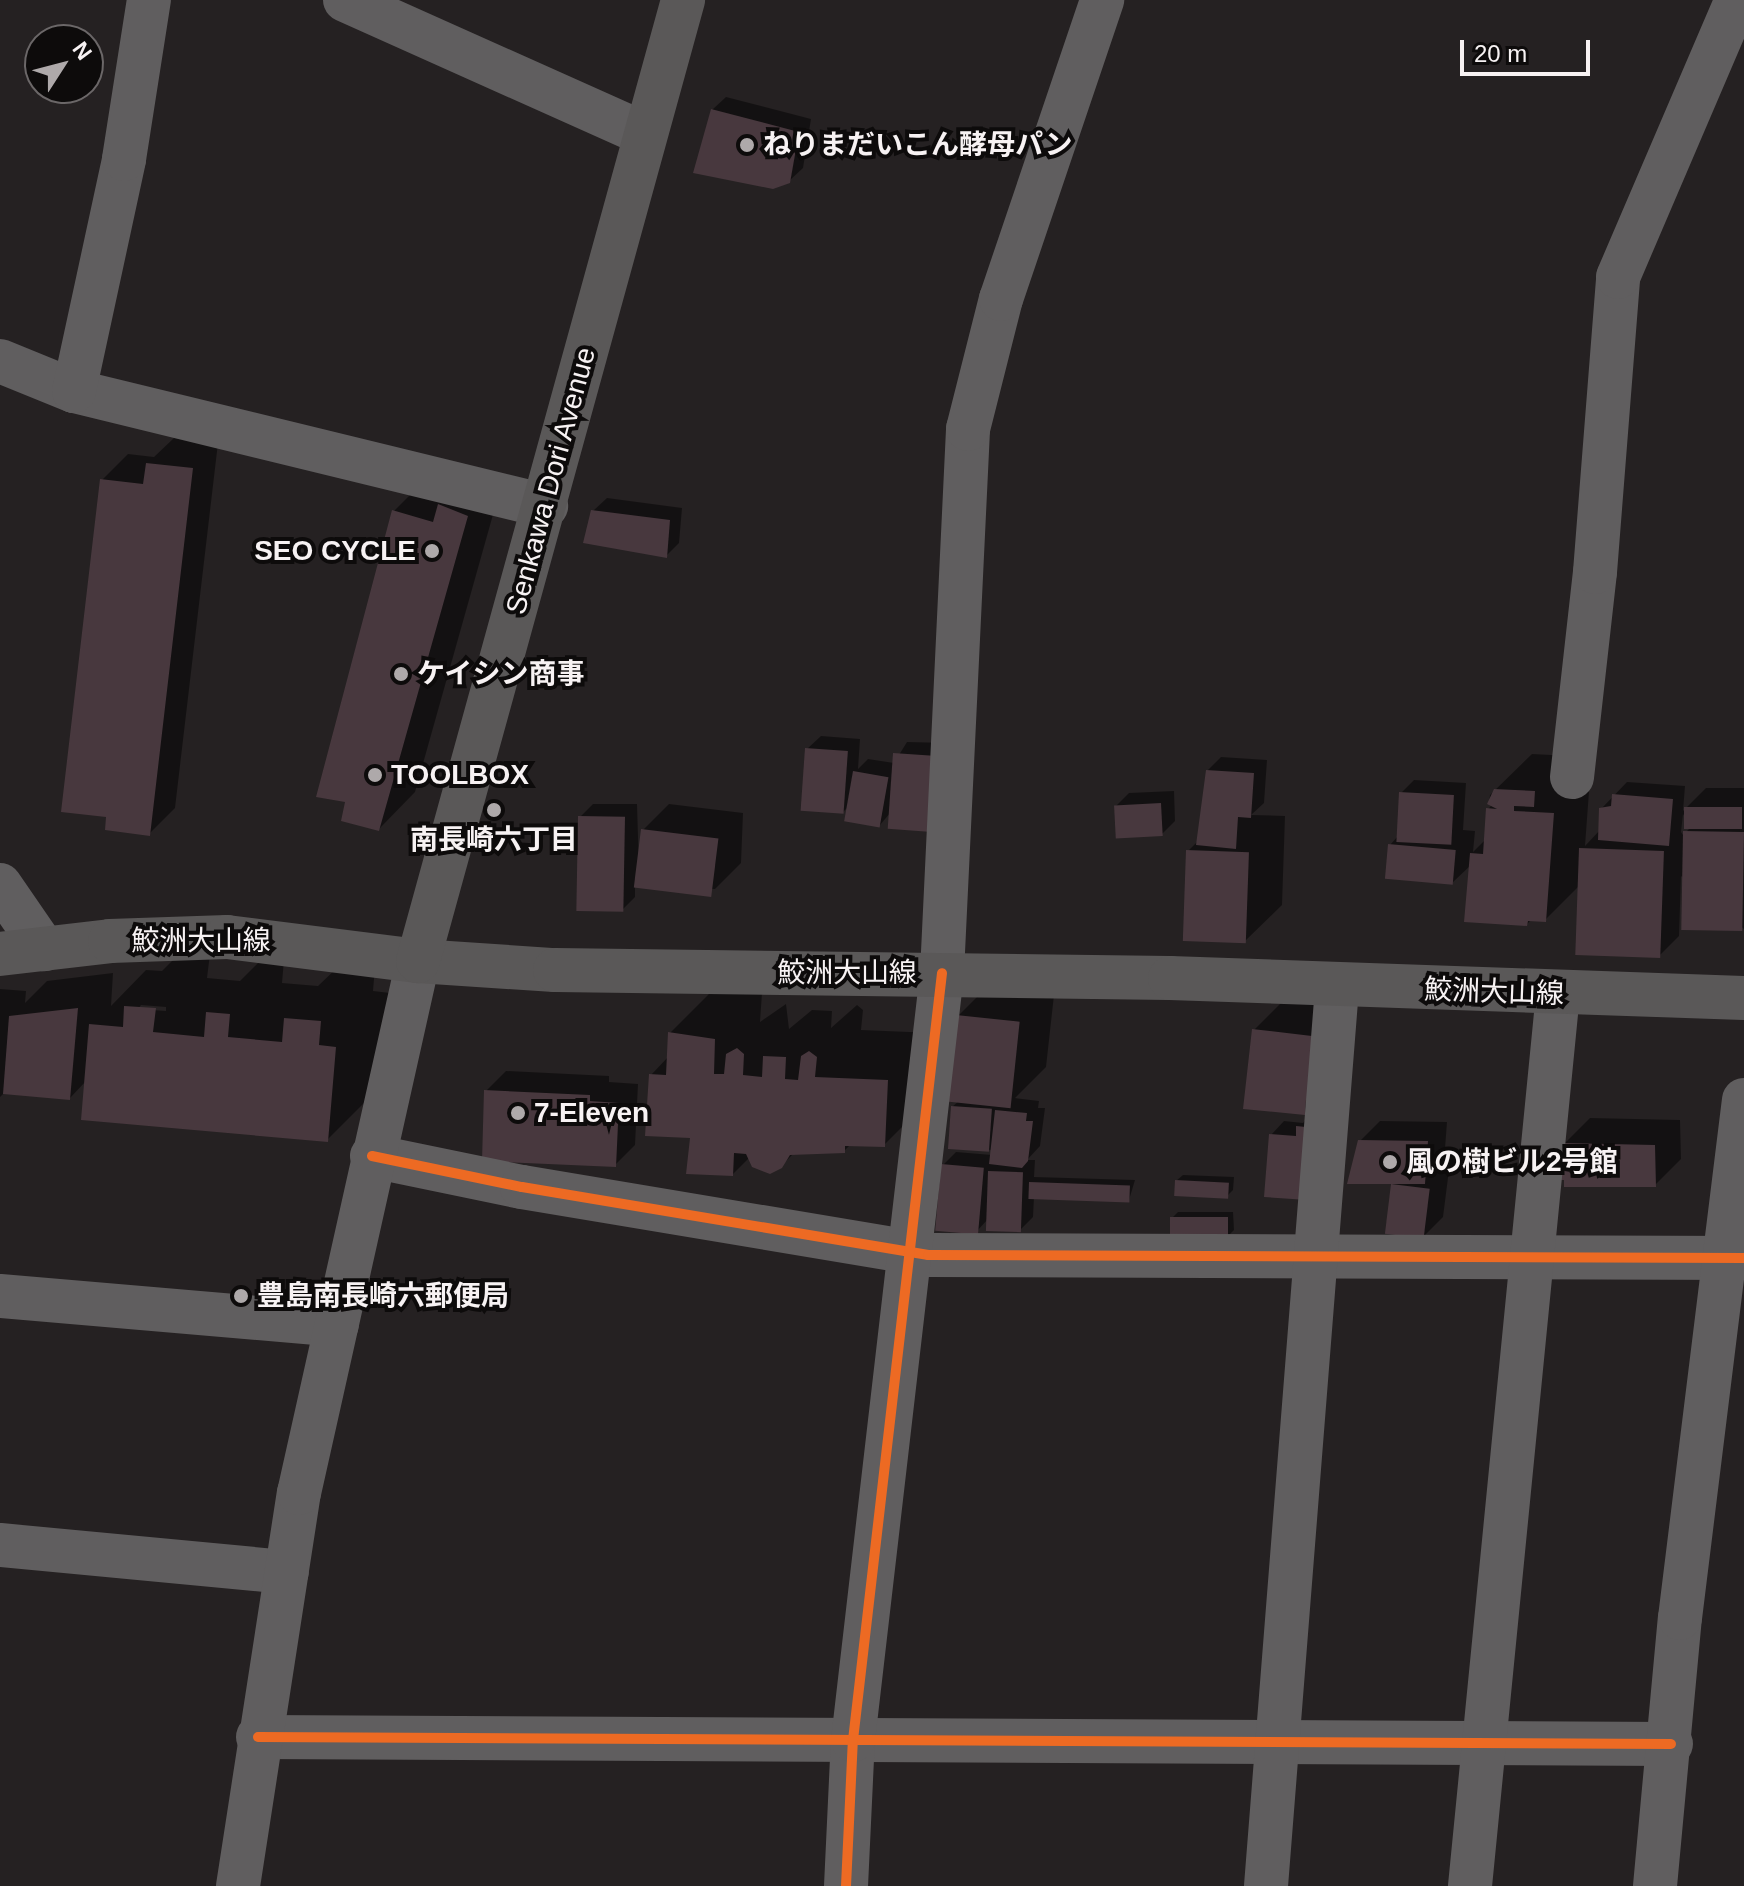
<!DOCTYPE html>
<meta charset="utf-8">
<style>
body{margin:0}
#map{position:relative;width:1744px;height:1886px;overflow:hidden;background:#252122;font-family:Helvetica,"Noto Sans JP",sans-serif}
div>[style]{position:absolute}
.shadow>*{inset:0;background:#0007}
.building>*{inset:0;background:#48383e;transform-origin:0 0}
.street>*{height:44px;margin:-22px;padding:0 22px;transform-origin:22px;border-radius:22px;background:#605e5f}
.secondary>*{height:44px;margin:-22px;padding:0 22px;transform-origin:22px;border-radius:22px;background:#5a5858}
.cycleway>*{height:10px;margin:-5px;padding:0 5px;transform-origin:5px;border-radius:5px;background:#ed6a23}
.dots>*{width:22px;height:22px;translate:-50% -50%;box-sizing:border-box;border:4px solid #0d0b0b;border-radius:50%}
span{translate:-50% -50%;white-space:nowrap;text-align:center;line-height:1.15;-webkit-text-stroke:8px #0d0b0b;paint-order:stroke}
.poi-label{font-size:28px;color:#f7f2f3;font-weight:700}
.left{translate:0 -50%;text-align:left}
.right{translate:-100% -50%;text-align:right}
.street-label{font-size:28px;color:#f7f2f3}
.north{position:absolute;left:24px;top:24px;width:80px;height:80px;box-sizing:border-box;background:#0d0b0b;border:2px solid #6b6768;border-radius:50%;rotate:54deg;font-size:22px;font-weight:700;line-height:32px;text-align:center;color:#f7f2f3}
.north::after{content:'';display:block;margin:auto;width:28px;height:36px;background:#aea9aa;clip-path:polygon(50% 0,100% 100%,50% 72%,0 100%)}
.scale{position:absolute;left:1460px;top:40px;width:130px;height:36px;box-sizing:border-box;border:4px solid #f7f2f3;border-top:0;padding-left:10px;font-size:24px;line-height:28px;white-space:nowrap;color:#f7f2f3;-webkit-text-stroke:6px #0d0b0b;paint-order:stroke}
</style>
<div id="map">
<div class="shadow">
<div style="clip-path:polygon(726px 97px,811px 119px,803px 168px,789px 181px,712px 110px)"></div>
<div style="clip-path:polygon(174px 438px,218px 443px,175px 808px,149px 834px,109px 816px,102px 480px,128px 454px,154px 457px)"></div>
<div style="clip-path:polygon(430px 475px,503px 479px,415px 792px,379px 829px,394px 511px)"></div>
<div style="clip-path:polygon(607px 498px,682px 508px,679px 543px,666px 556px,593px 511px)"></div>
<div style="clip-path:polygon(821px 736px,860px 739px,858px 769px,868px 759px,894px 763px,907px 742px,949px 743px,880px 825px,850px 805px,843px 812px,807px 749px)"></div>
<div style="clip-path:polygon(evenodd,1532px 754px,1571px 756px,1590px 778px,1585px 846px,1600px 830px,1601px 809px,1627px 782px,1685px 786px,1683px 811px,1706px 788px,1744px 788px,1744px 929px,1681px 876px,1679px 936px,1659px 956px,1580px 885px,1545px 920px,1532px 919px,1527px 924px,1471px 865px,1452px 883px,1390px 845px,1398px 836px,1401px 793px,1414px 780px,1466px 783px,1463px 830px,1475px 831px,1473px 852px,1486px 839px,1488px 809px,1494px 803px,1489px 803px,1490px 795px,1532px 754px,1683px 814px,1691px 827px,1683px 835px,1681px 832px,1683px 814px)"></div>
<div style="clip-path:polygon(1221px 757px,1267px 760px,1264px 803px,1251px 815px,1285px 816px,1282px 905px,1245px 941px,1188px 851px,1199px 840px,1208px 770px)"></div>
<div style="clip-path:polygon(1174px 791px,1175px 821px,1162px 834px,1116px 806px,1129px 793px)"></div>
<div style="clip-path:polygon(593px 804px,637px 804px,639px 869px,643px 830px,669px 804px,743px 813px,741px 863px,715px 889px,635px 886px,635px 897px,622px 910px,580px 817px)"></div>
<div style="clip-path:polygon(evenodd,181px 952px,210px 954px,207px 978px,240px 981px,263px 958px,284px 960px,282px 983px,318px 986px,341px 964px,375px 967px,373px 991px,390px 993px,382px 1085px,327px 1140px,86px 1081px,70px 1098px,5px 1092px,0 1097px,0 989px,26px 991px,25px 1003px,47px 981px,113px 973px,111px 1006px,146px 970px,162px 971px,181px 952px,141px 1005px,166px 1007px,166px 1011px,138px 1009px,141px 1005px)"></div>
<div style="clip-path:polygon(995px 979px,1055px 986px,1046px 1067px,1015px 1098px,1039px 1101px,1038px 1108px,1045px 1108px,1040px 1146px,1027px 1160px,1035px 1160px,1034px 1177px,1135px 1180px,1129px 1200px,1034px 1197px,1033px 1217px,1020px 1230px,988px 1219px,977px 1231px,943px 1165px,956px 1152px,992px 1155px,993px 1150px,950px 1147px,952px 1107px,960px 1100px,958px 1016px)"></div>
<div style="clip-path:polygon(717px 986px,762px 993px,760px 1022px,786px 1004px,789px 1029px,812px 1010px,832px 1011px,831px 1028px,857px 1005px,863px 1010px,861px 1030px,934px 1033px,931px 1098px,884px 1145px,851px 1144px,844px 1151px,794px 1153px,781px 1166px,750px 1157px,733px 1174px,692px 1136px,651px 1075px,669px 1056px,670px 1033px)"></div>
<div style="clip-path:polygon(1290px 994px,1348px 1000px,1304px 1112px,1254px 1030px)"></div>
<div style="clip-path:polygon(506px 1071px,609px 1076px,609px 1082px,638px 1084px,635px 1145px,615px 1165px,486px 1091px)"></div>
<div style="clip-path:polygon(1311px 1114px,1319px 1185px,1271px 1135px,1284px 1121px,1303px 1123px)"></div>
<div style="clip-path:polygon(1590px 1118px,1680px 1120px,1681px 1159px,1655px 1185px,1564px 1144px)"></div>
<div style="clip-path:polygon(1380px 1121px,1447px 1122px,1444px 1162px,1438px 1169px,1449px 1170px,1443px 1217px,1423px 1237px,1387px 1232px,1393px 1182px,1360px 1141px)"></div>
<div style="clip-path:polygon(1183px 1175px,1234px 1177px,1233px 1190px,1227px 1196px,1176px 1181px)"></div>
<div style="clip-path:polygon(1178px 1212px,1233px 1212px,1234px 1230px,1228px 1236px,1172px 1218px)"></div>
</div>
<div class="building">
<div style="clip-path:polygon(711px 109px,799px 132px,790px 183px,773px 189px,693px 173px)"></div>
<div style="clip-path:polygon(146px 463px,193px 468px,150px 836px,105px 830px,106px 817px,61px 812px,100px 479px,143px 484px)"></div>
<div style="clip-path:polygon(438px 504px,468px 516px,379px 831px,341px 821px,345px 802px,316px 797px,392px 510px,433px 522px)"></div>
<div style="clip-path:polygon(591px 510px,670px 520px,667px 558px,583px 543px)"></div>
<div style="left:805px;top:748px;width:43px;height:63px;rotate:4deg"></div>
<div style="left:893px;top:753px;width:44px;height:76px;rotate:4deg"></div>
<div style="clip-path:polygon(1206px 770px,1254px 773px,1251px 818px,1238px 817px,1236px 849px,1196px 845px)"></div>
<div style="left:853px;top:771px;width:36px;height:51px;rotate:10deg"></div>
<div style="clip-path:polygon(1494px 789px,1535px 791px,1534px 807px,1514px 806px,1514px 811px,1554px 813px,1546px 922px,1528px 921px,1527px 926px,1464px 922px,1470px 853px,1483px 854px,1486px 808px,1497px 809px,1487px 804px)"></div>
<div style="left:1399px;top:792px;width:55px;height:50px;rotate:3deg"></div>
<div style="clip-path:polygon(1612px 794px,1673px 799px,1669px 846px,1598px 840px,1599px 808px,1611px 806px)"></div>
<div style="left:1161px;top:803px;width:33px;height:47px;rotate:87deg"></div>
<div style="left:1684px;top:807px;width:58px;height:22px"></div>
<div style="left:578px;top:816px;width:47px;height:95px;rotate:1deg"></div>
<div style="left:641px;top:829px;width:78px;height:59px;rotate:7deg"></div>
<div style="left:1683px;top:831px;width:61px;height:99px;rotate:1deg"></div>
<div style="left:1388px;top:844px;width:68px;height:35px;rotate:5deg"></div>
<div style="left:1579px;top:848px;width:85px;height:107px;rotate:2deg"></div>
<div style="left:1186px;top:850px;width:63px;height:91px;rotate:2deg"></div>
<div style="clip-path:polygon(124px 1006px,156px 1008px,153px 1032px,204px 1037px,206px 1012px,230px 1014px,228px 1037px,282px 1042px,284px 1018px,321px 1021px,319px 1045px,336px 1047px,328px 1142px,81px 1120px,89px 1024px,123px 1027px)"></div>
<div style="clip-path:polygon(78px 1008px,70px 1100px,3px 1094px,9px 1016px)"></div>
<div style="left:956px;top:1015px;width:64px;height:87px;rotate:6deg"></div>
<div style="clip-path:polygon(1252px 1029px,1312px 1036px,1310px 1101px,1306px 1100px,1305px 1115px,1243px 1109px)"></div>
<div style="clip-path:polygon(668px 1032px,715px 1039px,714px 1074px,724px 1074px,726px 1054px,737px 1048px,744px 1054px,743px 1075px,762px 1077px,763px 1056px,786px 1057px,785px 1079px,798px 1080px,801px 1056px,809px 1051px,817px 1057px,815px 1077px,888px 1080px,885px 1147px,845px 1146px,845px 1153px,790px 1155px,782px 1168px,770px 1174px,752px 1167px,746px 1154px,734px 1153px,733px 1176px,686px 1174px,690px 1138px,645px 1136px,649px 1074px,666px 1075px)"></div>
<div style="clip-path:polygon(484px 1090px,590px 1095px,590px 1101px,619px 1103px,616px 1167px,482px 1161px)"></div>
<div style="left:951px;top:1106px;width:41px;height:43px;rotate:4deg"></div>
<div style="clip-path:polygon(995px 1110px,1027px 1113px,1026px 1121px,1033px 1121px,1028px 1161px,1022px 1168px,989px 1164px)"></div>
<div style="clip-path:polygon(1296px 1126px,1306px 1127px,1307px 1200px,1264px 1197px,1269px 1134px,1296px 1136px)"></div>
<div style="clip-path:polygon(1358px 1140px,1428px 1141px,1425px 1184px,1347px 1184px)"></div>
<div style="clip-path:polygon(1562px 1143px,1655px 1145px,1656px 1187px,1564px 1187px,1564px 1180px,1557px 1180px)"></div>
<div style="left:941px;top:1164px;width:43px;height:67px;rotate:5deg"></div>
<div style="left:988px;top:1171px;width:35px;height:60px;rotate:2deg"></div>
<div style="left:1175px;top:1180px;width:54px;height:16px;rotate:3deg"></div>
<div style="left:1029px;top:1182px;width:101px;height:17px;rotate:2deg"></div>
<div style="left:1391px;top:1184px;width:39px;height:50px;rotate:7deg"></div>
<div style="left:1170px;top:1217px;width:58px;height:22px"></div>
</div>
<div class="street">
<div style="left:345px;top:0;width:326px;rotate:24.1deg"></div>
<div style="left:0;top:361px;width:80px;rotate:22.1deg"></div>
<div style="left:74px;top:391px;width:486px;rotate:13.7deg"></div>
<div style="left:74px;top:391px;width:237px;rotate:-77.8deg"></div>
<div style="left:124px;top:159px;width:161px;rotate:-81.1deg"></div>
<div style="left:1572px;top:777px;width:206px;rotate:-83.6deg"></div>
<div style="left:1595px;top:572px;width:296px;rotate:-85.5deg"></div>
<div style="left:1618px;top:277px;width:301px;rotate:-66.8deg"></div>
<div style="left:0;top:885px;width:78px;rotate:55.5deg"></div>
<div style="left:372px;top:1156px;width:153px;rotate:11.7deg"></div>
<div style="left:522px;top:1187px;width:412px;rotate:9.5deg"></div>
<div style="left:928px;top:1255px;width:816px;rotate:0.21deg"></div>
<div style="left:0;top:1296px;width:338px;rotate:4.9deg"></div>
<div style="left:0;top:1545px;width:288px;rotate:5.4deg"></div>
<div style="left:258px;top:1737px;width:1413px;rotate:0.28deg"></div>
<div style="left:238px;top:1886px;width:398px;rotate:-81.2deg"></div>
<div style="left:299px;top:1493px;width:545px;rotate:-77.39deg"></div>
<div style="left:846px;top:1886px;width:146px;rotate:-87.3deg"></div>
<div style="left:853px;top:1740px;width:772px;rotate:-83.38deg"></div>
<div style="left:942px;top:973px;width:545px;rotate:-87.26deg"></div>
<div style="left:968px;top:429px;width:134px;rotate:-75.8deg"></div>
<div style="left:1001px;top:299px;width:316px;rotate:-71.3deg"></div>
<div style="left:1266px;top:1886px;width:902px;rotate:-85.48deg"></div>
<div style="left:1470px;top:1886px;width:897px;rotate:-84.37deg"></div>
<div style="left:1655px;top:1886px;width:269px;rotate:-84.7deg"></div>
<div style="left:1680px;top:1618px;width:522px;rotate:-82.96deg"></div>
</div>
<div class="secondary">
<div style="left:0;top:954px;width:111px;rotate:-6.7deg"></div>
<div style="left:110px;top:941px;width:117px;rotate:-2deg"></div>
<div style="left:227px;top:937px;width:193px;rotate:7.2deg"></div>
<div style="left:418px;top:961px;width:137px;rotate:3.8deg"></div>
<div style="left:555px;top:970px;width:615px;rotate:0.75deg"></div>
<div style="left:1170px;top:978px;width:574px;rotate:2deg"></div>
<div style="left:418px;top:961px;width:997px;rotate:-74.58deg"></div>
</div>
<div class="cycleway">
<div style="left:372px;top:1156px;width:153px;rotate:11.7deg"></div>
<div style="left:522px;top:1187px;width:412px;rotate:9.5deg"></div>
<div style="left:928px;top:1255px;width:816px;rotate:0.21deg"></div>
<div style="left:258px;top:1737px;width:1413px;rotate:0.28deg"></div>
<div style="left:846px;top:1886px;width:146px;rotate:-87.3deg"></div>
<div style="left:853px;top:1740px;width:772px;rotate:-83.38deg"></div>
</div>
<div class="dots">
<div style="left:747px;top:145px;background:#aea9aa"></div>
<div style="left:432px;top:551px;background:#aea9aa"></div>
<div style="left:401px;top:674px;background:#aea9aa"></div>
<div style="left:375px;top:775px;background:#aea9aa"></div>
<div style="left:494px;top:810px;background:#aea9aa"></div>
<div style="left:518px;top:1113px;background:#aea9aa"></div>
<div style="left:1390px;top:1162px;background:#aea9aa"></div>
<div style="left:241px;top:1296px;background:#aea9aa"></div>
</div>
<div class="poi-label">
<span class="left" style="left:763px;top:145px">ねりまだいこん酵母パン</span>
<span class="right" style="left:416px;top:551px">SEO CYCLE</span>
<span class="left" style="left:417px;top:674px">ケイシン商事</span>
<span class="left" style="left:391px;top:775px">TOOLBOX</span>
<span style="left:494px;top:840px">南長崎六丁目</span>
<span class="left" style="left:534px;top:1113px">7-Eleven</span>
<span class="left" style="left:1406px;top:1162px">風の樹ビル2号館</span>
<span class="left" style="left:257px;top:1296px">豊島南長崎六郵便局</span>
</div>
<div class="street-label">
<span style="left:551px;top:481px;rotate:-75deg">Senkawa Dori Avenue</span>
<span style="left:201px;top:941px">鮫洲大山線</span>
<span style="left:847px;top:973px">鮫洲大山線</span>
<span style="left:1494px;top:992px;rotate:2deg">鮫洲大山線</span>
</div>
<div class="north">N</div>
<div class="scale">20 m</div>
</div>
